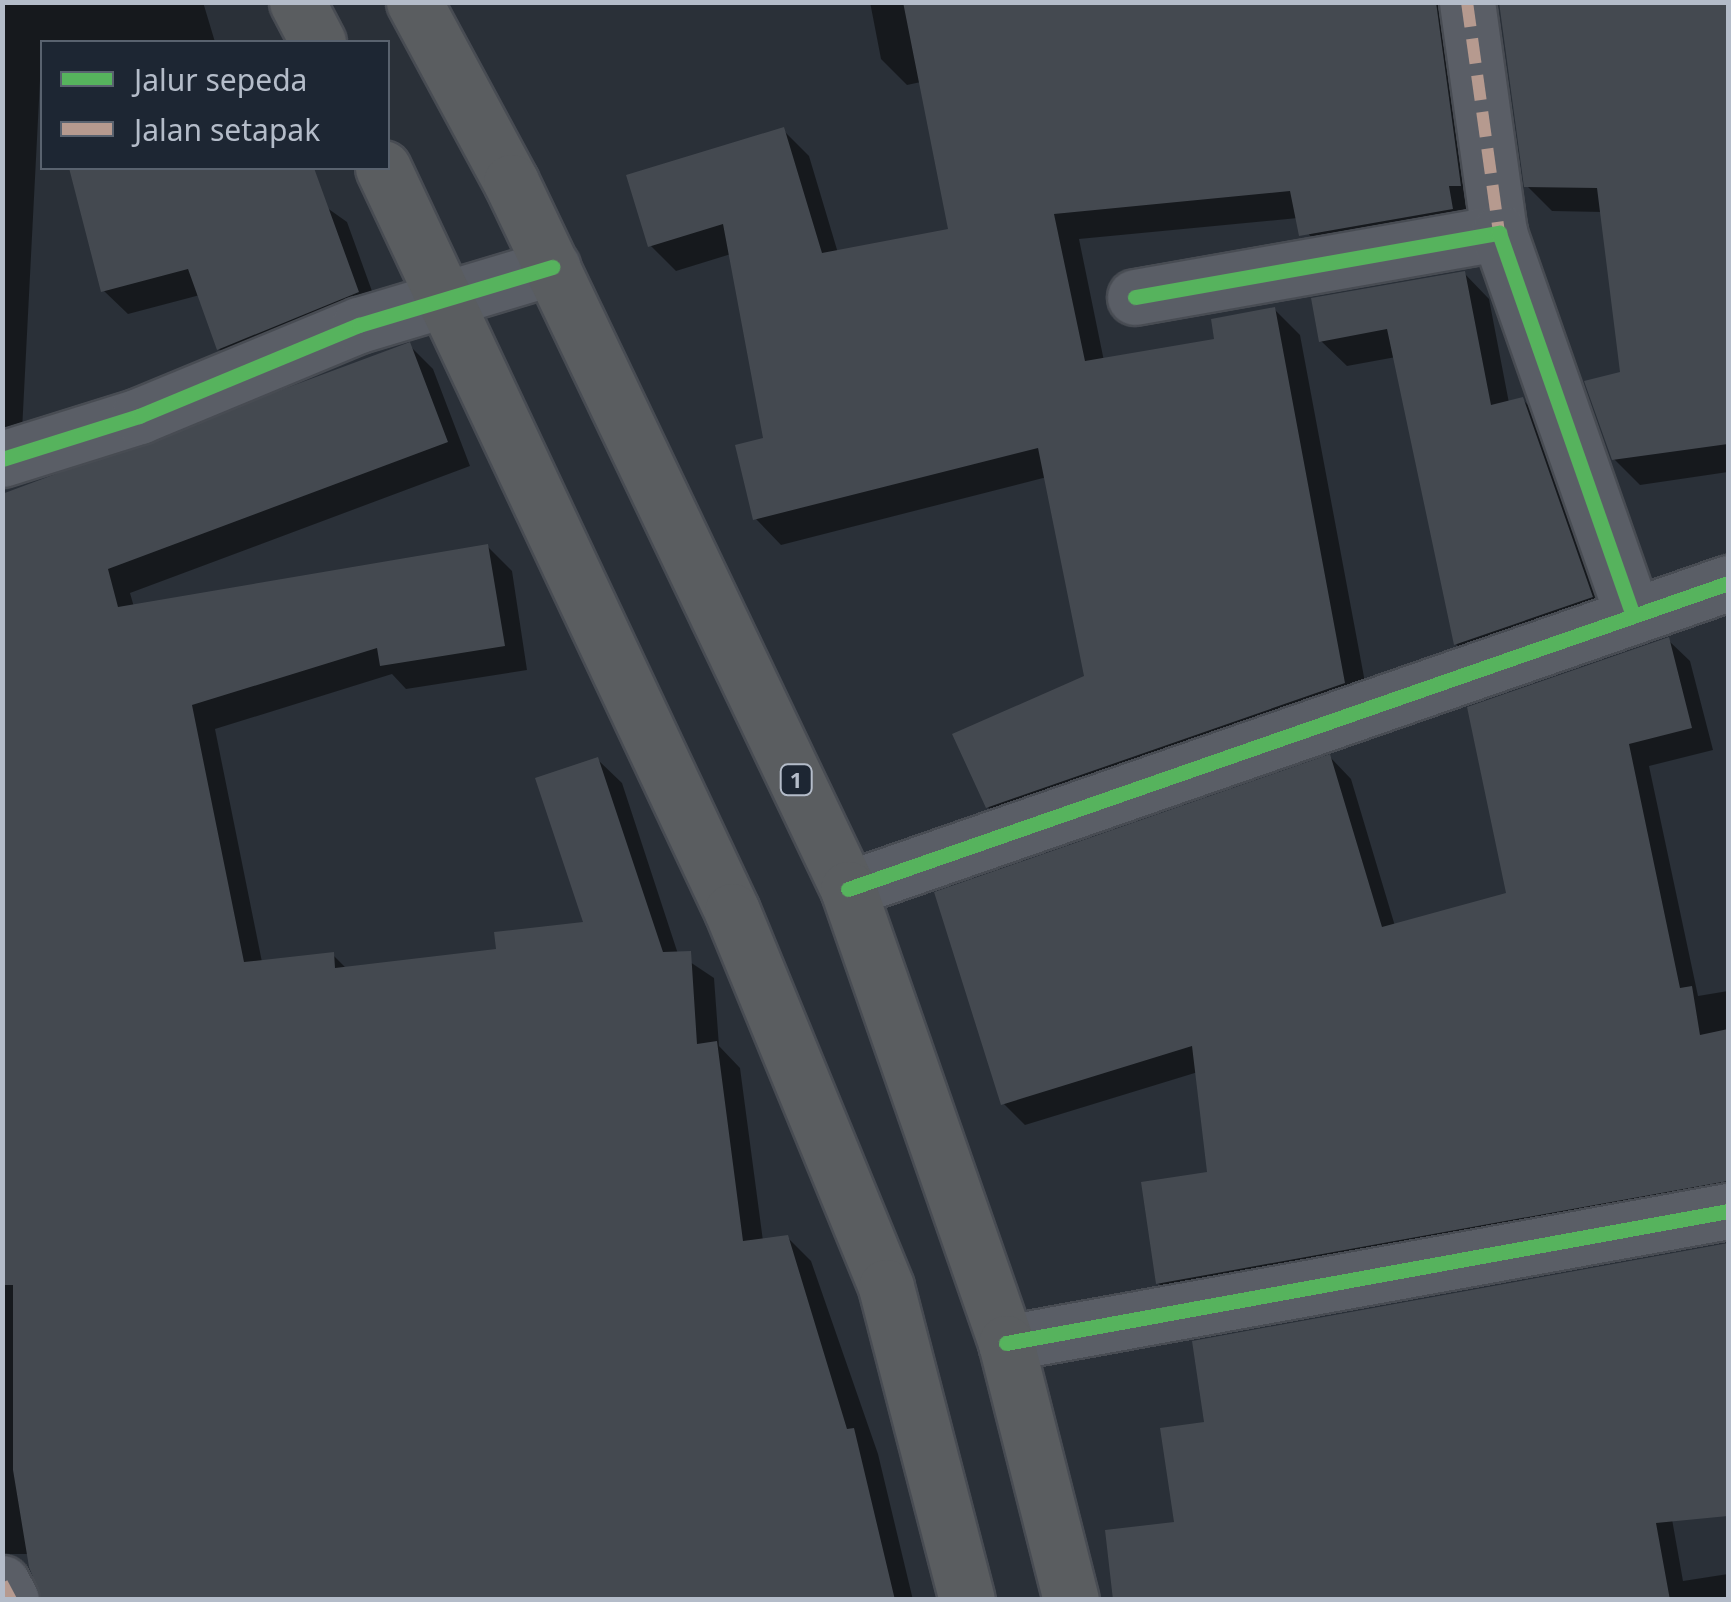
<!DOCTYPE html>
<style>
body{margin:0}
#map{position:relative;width:1731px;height:1602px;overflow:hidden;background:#2a3038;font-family:"Noto Sans",sans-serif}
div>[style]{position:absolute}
.shadow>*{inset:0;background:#0007}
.building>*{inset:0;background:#444950}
.roads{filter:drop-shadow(2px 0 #484c53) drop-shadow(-2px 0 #484c53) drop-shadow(0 2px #484c53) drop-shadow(0 -2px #484c53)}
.street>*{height:55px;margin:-27.5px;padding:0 27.5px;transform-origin:27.5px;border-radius:27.5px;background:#5a5e66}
.highway>*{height:55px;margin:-27.5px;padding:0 27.5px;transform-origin:27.5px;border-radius:27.5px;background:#5a5d60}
.quiet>*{height:12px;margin-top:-6px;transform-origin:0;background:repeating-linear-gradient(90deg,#b69a8f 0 25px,transparent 0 37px)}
.cycleway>*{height:15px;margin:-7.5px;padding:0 7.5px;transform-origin:7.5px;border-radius:7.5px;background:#56b35d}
span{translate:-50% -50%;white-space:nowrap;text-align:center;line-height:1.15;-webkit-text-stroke:9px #1d2633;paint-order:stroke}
.shield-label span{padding:2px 8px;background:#1d2633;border:2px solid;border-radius:8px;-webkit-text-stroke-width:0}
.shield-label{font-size:22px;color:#b4bcc9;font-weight:700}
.frame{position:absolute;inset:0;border:5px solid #b4bcc9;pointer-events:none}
.legend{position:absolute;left:40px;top:40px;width:350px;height:130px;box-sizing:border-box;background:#1d2633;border:2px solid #59626f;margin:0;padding:12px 18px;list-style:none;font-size:30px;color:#b4bcc9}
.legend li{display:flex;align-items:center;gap:20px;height:50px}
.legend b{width:50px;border:2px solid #59626f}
</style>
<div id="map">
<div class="shadow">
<div style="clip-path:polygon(2px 2px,203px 2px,215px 42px,42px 42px,21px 451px,2px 462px)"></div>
<div style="clip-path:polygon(870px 2px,1476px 2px,1485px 211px,1327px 261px,1298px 218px,1079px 239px,1104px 361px,1217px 341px,1274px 309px,1300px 335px,1370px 709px,1014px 832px,988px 807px,1087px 677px,1047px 477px,781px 545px,756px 519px,766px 439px,731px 254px,676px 271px,650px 245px,783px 130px,809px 156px,838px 253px,951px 231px,921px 82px,907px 85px,881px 59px)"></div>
<div style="clip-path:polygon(1501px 2px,1728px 2px,1728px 472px,1640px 485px,1614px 459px,1623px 374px,1602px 212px,1552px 211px,1526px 185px)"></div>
<div style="clip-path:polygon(72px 168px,304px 168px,316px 200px,347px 222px,381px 316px,243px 372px,219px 349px,200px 295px,128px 314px,104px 291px)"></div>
<div style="clip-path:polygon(1464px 273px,1489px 299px,1509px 403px,1523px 400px,1548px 425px,1617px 622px,1481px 669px,1456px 644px,1396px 357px,1347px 366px,1321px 341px)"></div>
<div style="clip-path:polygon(409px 345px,433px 369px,470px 466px,130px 593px,134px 607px,488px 547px,512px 571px,527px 670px,406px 689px,392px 674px,215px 729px,262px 962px,333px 955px,347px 969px,499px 951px,586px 925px,598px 760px,622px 783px,678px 954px,714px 978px,719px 1046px,740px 1068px,763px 1241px,787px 1237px,811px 1261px,878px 1454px,913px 1600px,45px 1600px,33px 1554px,2px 1554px,2px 496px)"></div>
<div style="clip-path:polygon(1668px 640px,1690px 661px,1713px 750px,1649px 766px,1698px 996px,1728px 991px,1728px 1204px,1180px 1305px,1158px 1283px,1210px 1174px,1198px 1072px,1025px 1125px,1003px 1103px,1330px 757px,1351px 779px,1395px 926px,1509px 895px)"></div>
<div style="clip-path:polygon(1728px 1245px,1728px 1461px,1667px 1491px,1683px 1581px,1728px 1574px,1728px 1600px,1116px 1600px,1176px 1524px,1207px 1424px,1195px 1343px)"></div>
</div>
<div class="building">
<div style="clip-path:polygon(903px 2px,1436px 2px,1461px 186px,1449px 186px,1453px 209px,1299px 236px,1290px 191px,1054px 214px,1085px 361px,1214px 339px,1211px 319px,1275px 307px,1345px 683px,986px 808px,952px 734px,1084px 676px,1038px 448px,753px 520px,735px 445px,763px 438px,723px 224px,648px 247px,626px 175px,784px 127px,822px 253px,948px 229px)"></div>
<div style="clip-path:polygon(1499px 2px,1728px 2px,1728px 444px,1612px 460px,1584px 381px,1620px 372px,1597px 188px,1524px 187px)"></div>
<div style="clip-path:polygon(69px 168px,314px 168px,359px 292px,217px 350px,188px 269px,101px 292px)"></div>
<div style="clip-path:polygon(1465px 271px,1491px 405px,1523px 397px,1593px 597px,1454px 645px,1387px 329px,1319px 342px,1311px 298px)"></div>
<div style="clip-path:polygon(410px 342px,448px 442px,108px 569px,118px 607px,488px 544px,505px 646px,380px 666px,377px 648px,192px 705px,244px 962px,334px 952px,335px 968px,496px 949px,494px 932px,583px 922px,535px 778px,598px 757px,663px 952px,691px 951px,697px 1044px,717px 1041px,743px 1241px,788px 1235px,847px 1429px,854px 1428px,895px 1600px,42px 1600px,29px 1567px,13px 1470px,13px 1285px,2px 1285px,2px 494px)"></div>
<div style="clip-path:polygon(1669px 637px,1692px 728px,1629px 744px,1680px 988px,1692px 986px,1700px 1035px,1728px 1029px,1728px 1181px,1156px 1284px,1141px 1182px,1207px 1172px,1192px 1046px,1001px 1105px,934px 892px,1330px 754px,1382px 927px,1506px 893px,1467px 707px)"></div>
<div style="clip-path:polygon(1728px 1243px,1728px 1516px,1656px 1523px,1670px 1600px,1113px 1600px,1105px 1530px,1174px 1522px,1160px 1428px,1204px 1422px,1192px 1341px)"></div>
</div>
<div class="roads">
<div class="street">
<div style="left:1467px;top:2px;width:233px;rotate:82.1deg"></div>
<div style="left:1135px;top:297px;width:370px;rotate:-10deg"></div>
<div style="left:1499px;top:233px;width:405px;rotate:70.7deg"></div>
<div style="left:2px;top:459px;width:144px;rotate:-17.4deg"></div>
<div style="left:139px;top:416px;width:238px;rotate:-22.5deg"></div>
<div style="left:359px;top:325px;width:202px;rotate:-16.7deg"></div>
<div style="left:848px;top:889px;width:932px;rotate:-19.17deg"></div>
<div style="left:1006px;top:1343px;width:734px;rotate:-10.36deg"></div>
<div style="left:2px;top:1583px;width:19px;rotate:62deg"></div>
</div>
<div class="highway">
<div style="left:297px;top:2px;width:45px;rotate:62.3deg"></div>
<div style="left:414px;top:2px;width:204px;rotate:61.7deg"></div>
<div style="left:511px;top:182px;width:783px;rotate:64.51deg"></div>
<div style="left:848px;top:889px;width:481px;rotate:70.8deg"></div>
<div style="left:1006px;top:1343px;width:265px;rotate:75.8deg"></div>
<div style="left:383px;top:168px;width:821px;rotate:64.84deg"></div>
<div style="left:732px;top:911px;width:406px;rotate:67.7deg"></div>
<div style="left:886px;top:1287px;width:323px;rotate:75.5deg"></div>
</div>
</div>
<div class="quiet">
<div style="left:1467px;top:2px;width:233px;rotate:82.1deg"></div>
<div style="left:2px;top:1583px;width:19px;rotate:62deg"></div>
</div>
<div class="cycleway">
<div style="left:1135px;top:297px;width:370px;rotate:-10deg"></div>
<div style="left:1499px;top:233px;width:405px;rotate:70.7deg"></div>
<div style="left:2px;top:459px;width:144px;rotate:-17.4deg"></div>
<div style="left:139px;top:416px;width:238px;rotate:-22.5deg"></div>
<div style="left:359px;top:325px;width:202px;rotate:-16.7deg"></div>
<div style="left:848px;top:889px;width:932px;rotate:-19.17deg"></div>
<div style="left:1006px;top:1343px;width:734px;rotate:-10.36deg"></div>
</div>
<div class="shield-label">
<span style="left:796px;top:780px">1</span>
</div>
<div class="frame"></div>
<ul class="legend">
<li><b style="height:12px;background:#56b35d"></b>Jalur sepeda</li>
<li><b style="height:12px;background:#b69a8f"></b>Jalan setapak</li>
</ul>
</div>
